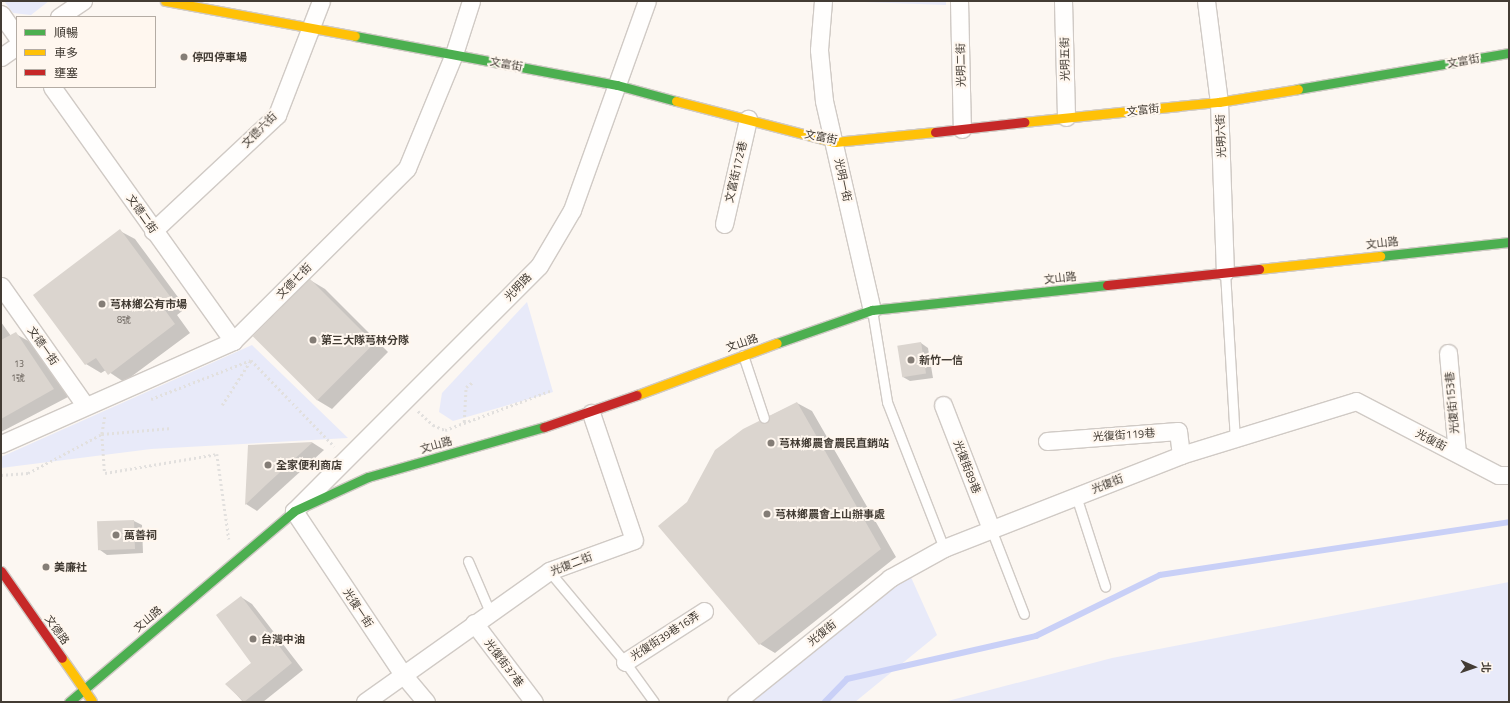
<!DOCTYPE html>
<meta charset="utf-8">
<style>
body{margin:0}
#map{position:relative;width:1510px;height:703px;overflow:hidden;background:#fcf7f2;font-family:"Titillium Web","Noto Sans TC",sans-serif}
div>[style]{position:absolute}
.green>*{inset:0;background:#e8eaf9}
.shadow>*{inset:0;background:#0003}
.stream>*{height:5.5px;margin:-2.75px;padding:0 2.75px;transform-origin:2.75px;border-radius:2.75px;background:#c9d0f7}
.building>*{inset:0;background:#dbd5cf;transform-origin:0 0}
.path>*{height:2.5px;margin-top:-1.25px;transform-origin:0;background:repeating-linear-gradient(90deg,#e2e0de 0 2px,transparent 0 5px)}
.roads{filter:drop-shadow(1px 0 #d0cac5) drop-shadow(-1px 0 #d0cac5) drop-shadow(0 1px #d0cac5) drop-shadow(0 -1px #d0cac5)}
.lane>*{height:9px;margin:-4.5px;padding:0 4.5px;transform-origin:4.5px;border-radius:4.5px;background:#fffefd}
.street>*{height:17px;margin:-8.5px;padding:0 8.5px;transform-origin:8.5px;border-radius:8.5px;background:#fffefd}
.fast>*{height:9px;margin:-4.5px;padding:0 4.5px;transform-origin:4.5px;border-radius:4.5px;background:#4caf50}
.slow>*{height:9px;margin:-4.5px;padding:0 4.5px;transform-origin:4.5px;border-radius:4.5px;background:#ffc107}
.jam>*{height:9px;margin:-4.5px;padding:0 4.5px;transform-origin:4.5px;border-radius:4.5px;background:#c62828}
.dots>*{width:11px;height:11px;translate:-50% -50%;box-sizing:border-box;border:2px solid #fff7ef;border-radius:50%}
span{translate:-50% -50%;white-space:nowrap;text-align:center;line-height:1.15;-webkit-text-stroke:4px #fff7ef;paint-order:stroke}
.number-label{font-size:9px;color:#69625b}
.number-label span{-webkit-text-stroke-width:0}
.poi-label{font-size:11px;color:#433c34;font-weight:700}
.left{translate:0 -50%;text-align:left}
.street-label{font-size:11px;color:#433c34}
.frame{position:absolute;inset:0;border:2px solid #433c34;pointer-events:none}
.legend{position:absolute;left:16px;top:16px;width:140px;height:72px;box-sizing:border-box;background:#fff7ef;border:1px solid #b4aca4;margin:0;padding:5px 7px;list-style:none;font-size:12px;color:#433c34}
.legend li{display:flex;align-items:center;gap:8px;height:20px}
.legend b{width:20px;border:1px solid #b4aca4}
.north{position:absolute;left:1454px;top:647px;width:40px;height:40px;-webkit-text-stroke:3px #fff7ef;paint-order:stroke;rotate:92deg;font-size:11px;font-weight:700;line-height:16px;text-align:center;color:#433c34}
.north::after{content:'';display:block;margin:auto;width:14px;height:18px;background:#433c34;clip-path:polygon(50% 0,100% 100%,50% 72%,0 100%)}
</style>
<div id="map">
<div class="green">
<div style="clip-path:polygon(4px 1px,49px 1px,31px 15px,13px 13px)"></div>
<div style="clip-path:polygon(836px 1px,946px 1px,946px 5px)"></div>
<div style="clip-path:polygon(527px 302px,553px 392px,453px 421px,439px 412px,442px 393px)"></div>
<div style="clip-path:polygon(252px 345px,348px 438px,151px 449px,1px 468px,1px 457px)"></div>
<div style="clip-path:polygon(910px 575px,937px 635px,855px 702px,742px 702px,886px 586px)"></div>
<div style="clip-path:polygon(1509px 582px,1509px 702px,944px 702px,1112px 658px)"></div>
</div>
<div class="shadow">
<div style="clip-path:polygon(120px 231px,135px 239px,186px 308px,177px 315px,190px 333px,124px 382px,106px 370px,101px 373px,86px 364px)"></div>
<div style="clip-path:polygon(310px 280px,325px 289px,388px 352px,332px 409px,317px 400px)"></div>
<div style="clip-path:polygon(1px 322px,11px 336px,16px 334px,30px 342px,68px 397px,1px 432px)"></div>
<div style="clip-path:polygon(921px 343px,928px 348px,933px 378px,910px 381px,903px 377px)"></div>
<div style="clip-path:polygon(797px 403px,812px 411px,896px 557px,775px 653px,760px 644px,688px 503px,767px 425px,770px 416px)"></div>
<div style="clip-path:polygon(313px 443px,324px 450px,257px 511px,246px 504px,249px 446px)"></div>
<div style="clip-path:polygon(134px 521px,142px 525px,143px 553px,107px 555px,100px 550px)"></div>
<div style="clip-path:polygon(241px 597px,252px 604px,303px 670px,263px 702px,243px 702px,227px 684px,252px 663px)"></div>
</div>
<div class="stream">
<div style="left:825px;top:702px;width:32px;rotate:-46deg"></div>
<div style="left:847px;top:679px;width:194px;rotate:-12.8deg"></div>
<div style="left:1036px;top:636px;width:138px;rotate:-26.2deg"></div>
<div style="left:1160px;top:575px;width:353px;rotate:-8.6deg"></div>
</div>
<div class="building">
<div style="clip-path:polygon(120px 229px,172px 299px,162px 306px,175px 324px,108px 375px,96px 358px,85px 365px,33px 295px)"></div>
<div style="left:310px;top:279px;width:91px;height:81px;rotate:45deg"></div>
<div style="clip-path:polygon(16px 332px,54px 389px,1px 419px,1px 340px)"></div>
<div style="left:921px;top:342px;width:32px;height:24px;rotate:81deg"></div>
<div style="clip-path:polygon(797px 402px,881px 549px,759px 645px,658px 526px,687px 502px,715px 450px,743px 429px,759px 421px,766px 424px,769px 416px)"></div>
<div style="clip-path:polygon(313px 442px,266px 485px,245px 505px,248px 445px)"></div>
<div style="left:134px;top:520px;width:29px;height:37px;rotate:88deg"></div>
<div style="clip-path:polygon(241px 596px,292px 663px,244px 702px,225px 684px,251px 663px,216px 615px)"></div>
</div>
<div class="path">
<div style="left:901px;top:1px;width:16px"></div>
<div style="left:151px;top:399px;width:107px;rotate:-21.3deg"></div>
<div style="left:251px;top:360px;width:120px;rotate:46deg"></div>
<div style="left:222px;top:405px;width:54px;rotate:-57.2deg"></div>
<div style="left:418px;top:411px;width:21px;rotate:43deg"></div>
<div style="left:433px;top:425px;width:13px;rotate:23deg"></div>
<div style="left:445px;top:430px;width:112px;rotate:-20.4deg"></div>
<div style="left:105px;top:417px;width:17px;rotate:100deg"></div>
<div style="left:102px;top:434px;width:39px;rotate:86deg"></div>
<div style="left:105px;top:473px;width:114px;rotate:-9.6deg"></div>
<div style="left:217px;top:454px;width:86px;rotate:82deg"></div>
<div style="left:464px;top:422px;width:35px;rotate:-87deg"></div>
<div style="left:466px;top:387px;width:9px;rotate:-36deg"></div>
<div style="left:1px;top:475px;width:27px;rotate:-4deg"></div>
<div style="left:28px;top:473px;width:84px;rotate:-27.8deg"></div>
<div style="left:102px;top:434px;width:70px;rotate:-4.9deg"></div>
</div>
<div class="roads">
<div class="lane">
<div style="left:1225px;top:272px;width:166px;rotate:86.6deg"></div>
<div style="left:872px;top:310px;width:93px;rotate:80.7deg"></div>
<div style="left:887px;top:402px;width:157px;rotate:68.7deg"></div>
<div style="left:743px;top:355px;width:66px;rotate:71.6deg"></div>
<div style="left:1076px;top:496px;width:95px;rotate:72.1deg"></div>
<div style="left:991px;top:529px;width:91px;rotate:68.8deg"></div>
<div style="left:468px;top:561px;width:56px;rotate:66.7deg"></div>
<div style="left:549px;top:571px;width:119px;rotate:50.1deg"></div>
<div style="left:625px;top:662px;width:49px;rotate:54.1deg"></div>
</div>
<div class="street">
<div style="left:823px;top:1px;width:49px;rotate:94.7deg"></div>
<div style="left:819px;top:50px;width:51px;rotate:84.4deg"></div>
<div style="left:824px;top:101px;width:214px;rotate:77.1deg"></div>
<div style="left:959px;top:1px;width:128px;rotate:88.7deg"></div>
<div style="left:1063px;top:1px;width:116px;rotate:88.5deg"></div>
<div style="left:1206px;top:1px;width:102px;rotate:82.7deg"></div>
<div style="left:1219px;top:102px;width:170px;rotate:88deg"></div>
<div style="left:1px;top:14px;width:28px;rotate:55deg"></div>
<div style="left:59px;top:17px;width:29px;rotate:-34deg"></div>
<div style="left:1px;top:57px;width:19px;rotate:-35deg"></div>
<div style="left:52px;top:87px;width:312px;rotate:54.5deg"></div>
<div style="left:724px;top:224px;width:108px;rotate:-77.1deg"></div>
<div style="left:153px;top:231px;width:170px;rotate:-43.1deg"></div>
<div style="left:277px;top:115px;width:122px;rotate:-68.9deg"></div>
<div style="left:1px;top:286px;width:146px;rotate:54.8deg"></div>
<div style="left:1448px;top:353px;width:100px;rotate:84.9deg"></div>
<div style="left:943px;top:405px;width:133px;rotate:68.8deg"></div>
<div style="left:1047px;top:441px;width:131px;rotate:-4.4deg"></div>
<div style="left:1178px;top:431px;width:24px;rotate:83deg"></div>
<div style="left:1px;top:444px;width:254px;rotate:-23.9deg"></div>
<div style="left:233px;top:341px;width:245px;rotate:-44.8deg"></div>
<div style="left:407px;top:168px;width:123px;rotate:-67.6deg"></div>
<div style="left:454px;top:54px;width:56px;rotate:-72.2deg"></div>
<div style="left:474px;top:623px;width:99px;rotate:52.8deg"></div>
<div style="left:625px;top:662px;width:94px;rotate:-32.8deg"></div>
<div style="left:365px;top:702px;width:226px;rotate:-35.4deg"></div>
<div style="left:549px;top:571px;width:90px;rotate:-20deg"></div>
<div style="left:634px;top:540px;width:134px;rotate:-108.7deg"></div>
<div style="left:426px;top:702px;width:38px;rotate:-130deg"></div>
<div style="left:402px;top:673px;width:195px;rotate:-123.7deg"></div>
<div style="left:294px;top:511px;width:346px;rotate:-45deg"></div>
<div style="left:539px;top:266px;width:65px;rotate:-59.5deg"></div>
<div style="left:572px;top:210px;width:222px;rotate:-70.3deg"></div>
<div style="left:736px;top:702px;width:198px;rotate:-38.8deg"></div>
<div style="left:890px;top:578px;width:62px;rotate:-29.1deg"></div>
<div style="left:944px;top:548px;width:255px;rotate:-21.4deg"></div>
<div style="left:1181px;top:455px;width:183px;rotate:-17.1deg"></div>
<div style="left:1356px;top:401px;width:160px;rotate:27.5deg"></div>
<div style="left:1498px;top:475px;width:11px"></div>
</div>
<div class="fast">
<div style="left:355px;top:36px;width:267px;rotate:10.6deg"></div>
<div style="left:617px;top:85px;width:61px;rotate:15.2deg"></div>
<div style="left:1298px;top:89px;width:214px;rotate:-9.7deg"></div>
<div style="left:1380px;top:256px;width:130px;rotate:-6.2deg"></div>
<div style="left:777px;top:343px;width:101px;rotate:-19.2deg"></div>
<div style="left:872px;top:310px;width:236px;rotate:-6.1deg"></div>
<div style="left:69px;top:702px;width:295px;rotate:-40.3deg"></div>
<div style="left:294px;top:511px;width:81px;rotate:-24.7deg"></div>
<div style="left:368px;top:477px;width:183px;rotate:-15.9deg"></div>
</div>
<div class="slow">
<div style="left:165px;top:1px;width:193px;rotate:10.4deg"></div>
<div style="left:676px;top:101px;width:164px;rotate:14.5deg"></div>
<div style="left:835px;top:142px;width:100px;rotate:-5.7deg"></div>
<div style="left:1024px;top:122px;width:196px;rotate:-5.9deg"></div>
<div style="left:1219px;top:102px;width:80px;rotate:-9.3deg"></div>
<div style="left:1259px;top:269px;width:122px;rotate:-6.1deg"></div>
<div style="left:637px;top:395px;width:149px;rotate:-20.4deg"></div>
<div style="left:62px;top:658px;width:52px;rotate:55.1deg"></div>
</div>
<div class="jam">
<div style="left:935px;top:132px;width:90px;rotate:-6.4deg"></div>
<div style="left:1107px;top:285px;width:153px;rotate:-6deg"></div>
<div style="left:544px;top:427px;width:98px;rotate:-19deg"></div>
<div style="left:1px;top:571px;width:106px;rotate:55deg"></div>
</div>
</div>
<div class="dots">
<div style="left:184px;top:57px;background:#847d76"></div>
<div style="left:102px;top:304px;background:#847d76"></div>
<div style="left:313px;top:340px;background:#847d76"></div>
<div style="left:911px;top:360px;background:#847d76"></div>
<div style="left:771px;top:443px;background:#847d76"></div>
<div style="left:268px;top:465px;background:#847d76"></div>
<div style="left:767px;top:514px;background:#847d76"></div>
<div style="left:116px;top:535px;background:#847d76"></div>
<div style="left:46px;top:567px;background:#847d76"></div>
<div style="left:253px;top:639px;background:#847d76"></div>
</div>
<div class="number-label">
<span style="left:124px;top:320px">8號</span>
<span style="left:19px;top:364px">13</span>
<span style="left:18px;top:378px">1號</span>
</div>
<div class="poi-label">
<span class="left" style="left:192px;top:57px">停四停車場</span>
<span class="left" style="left:110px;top:304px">芎林鄉公有市場</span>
<span class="left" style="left:321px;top:340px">第三大隊芎林分隊</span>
<span class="left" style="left:919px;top:360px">新竹一信</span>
<span class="left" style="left:779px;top:443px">芎林鄉農會農民直銷站</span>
<span class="left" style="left:276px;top:465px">全家便利商店</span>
<span class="left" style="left:775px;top:514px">芎林鄉農會上山辦事處</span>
<span class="left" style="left:124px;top:535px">萬善祠</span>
<span class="left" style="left:54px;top:567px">美廉社</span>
<span class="left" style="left:261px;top:639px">台灣中油</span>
</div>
<div class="street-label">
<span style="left:1065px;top:59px;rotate:-91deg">光明五街</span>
<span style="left:1463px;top:61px;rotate:-10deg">文富街</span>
<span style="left:506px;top:64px;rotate:11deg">文富街</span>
<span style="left:961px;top:65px;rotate:-91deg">光明二街</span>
<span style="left:1143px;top:110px;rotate:-6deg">文富街</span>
<span style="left:259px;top:130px;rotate:-45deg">文德六街</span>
<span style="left:1221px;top:136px;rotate:-92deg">光明六街</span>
<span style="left:821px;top:137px;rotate:11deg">文富街</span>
<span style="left:736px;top:172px;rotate:-77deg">文富街172巷</span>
<span style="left:843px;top:180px;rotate:78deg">光明一街</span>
<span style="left:142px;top:214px;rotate:55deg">文德二街</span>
<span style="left:1382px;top:243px;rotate:-6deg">文山路</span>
<span style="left:1060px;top:278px;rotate:-6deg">文山路</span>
<span style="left:294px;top:281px;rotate:-45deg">文德七街</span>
<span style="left:518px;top:287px;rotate:-46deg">光明路</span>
<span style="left:742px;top:343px;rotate:-19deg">文山路</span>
<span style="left:43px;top:346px;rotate:55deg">文德一街</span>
<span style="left:1452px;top:403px;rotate:-95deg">光復街153巷</span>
<span style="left:1124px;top:435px;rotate:-4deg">光復街119巷</span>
<span style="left:1431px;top:440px;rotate:27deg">光復街</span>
<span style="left:436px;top:445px;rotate:-16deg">文山路</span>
<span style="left:967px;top:467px;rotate:69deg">光復街89巷</span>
<span style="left:1107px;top:484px;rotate:-21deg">光復街</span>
<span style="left:571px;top:564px;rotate:-21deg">光復二街</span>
<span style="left:358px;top:608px;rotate:56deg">光復一街</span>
<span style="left:148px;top:619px;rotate:-40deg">文山路</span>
<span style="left:57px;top:630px;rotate:55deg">文德路</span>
<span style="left:822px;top:633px;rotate:-39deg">光復街</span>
<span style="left:665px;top:636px;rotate:-33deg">光復街39巷16弄</span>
<span style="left:504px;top:663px;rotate:53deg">光復街37巷</span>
</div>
<div class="frame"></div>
<ul class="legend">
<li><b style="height:5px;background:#4caf50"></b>順暢</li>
<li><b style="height:5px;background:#ffc107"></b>車多</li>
<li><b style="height:5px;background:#c62828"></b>壅塞</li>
</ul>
<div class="north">北</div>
</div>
